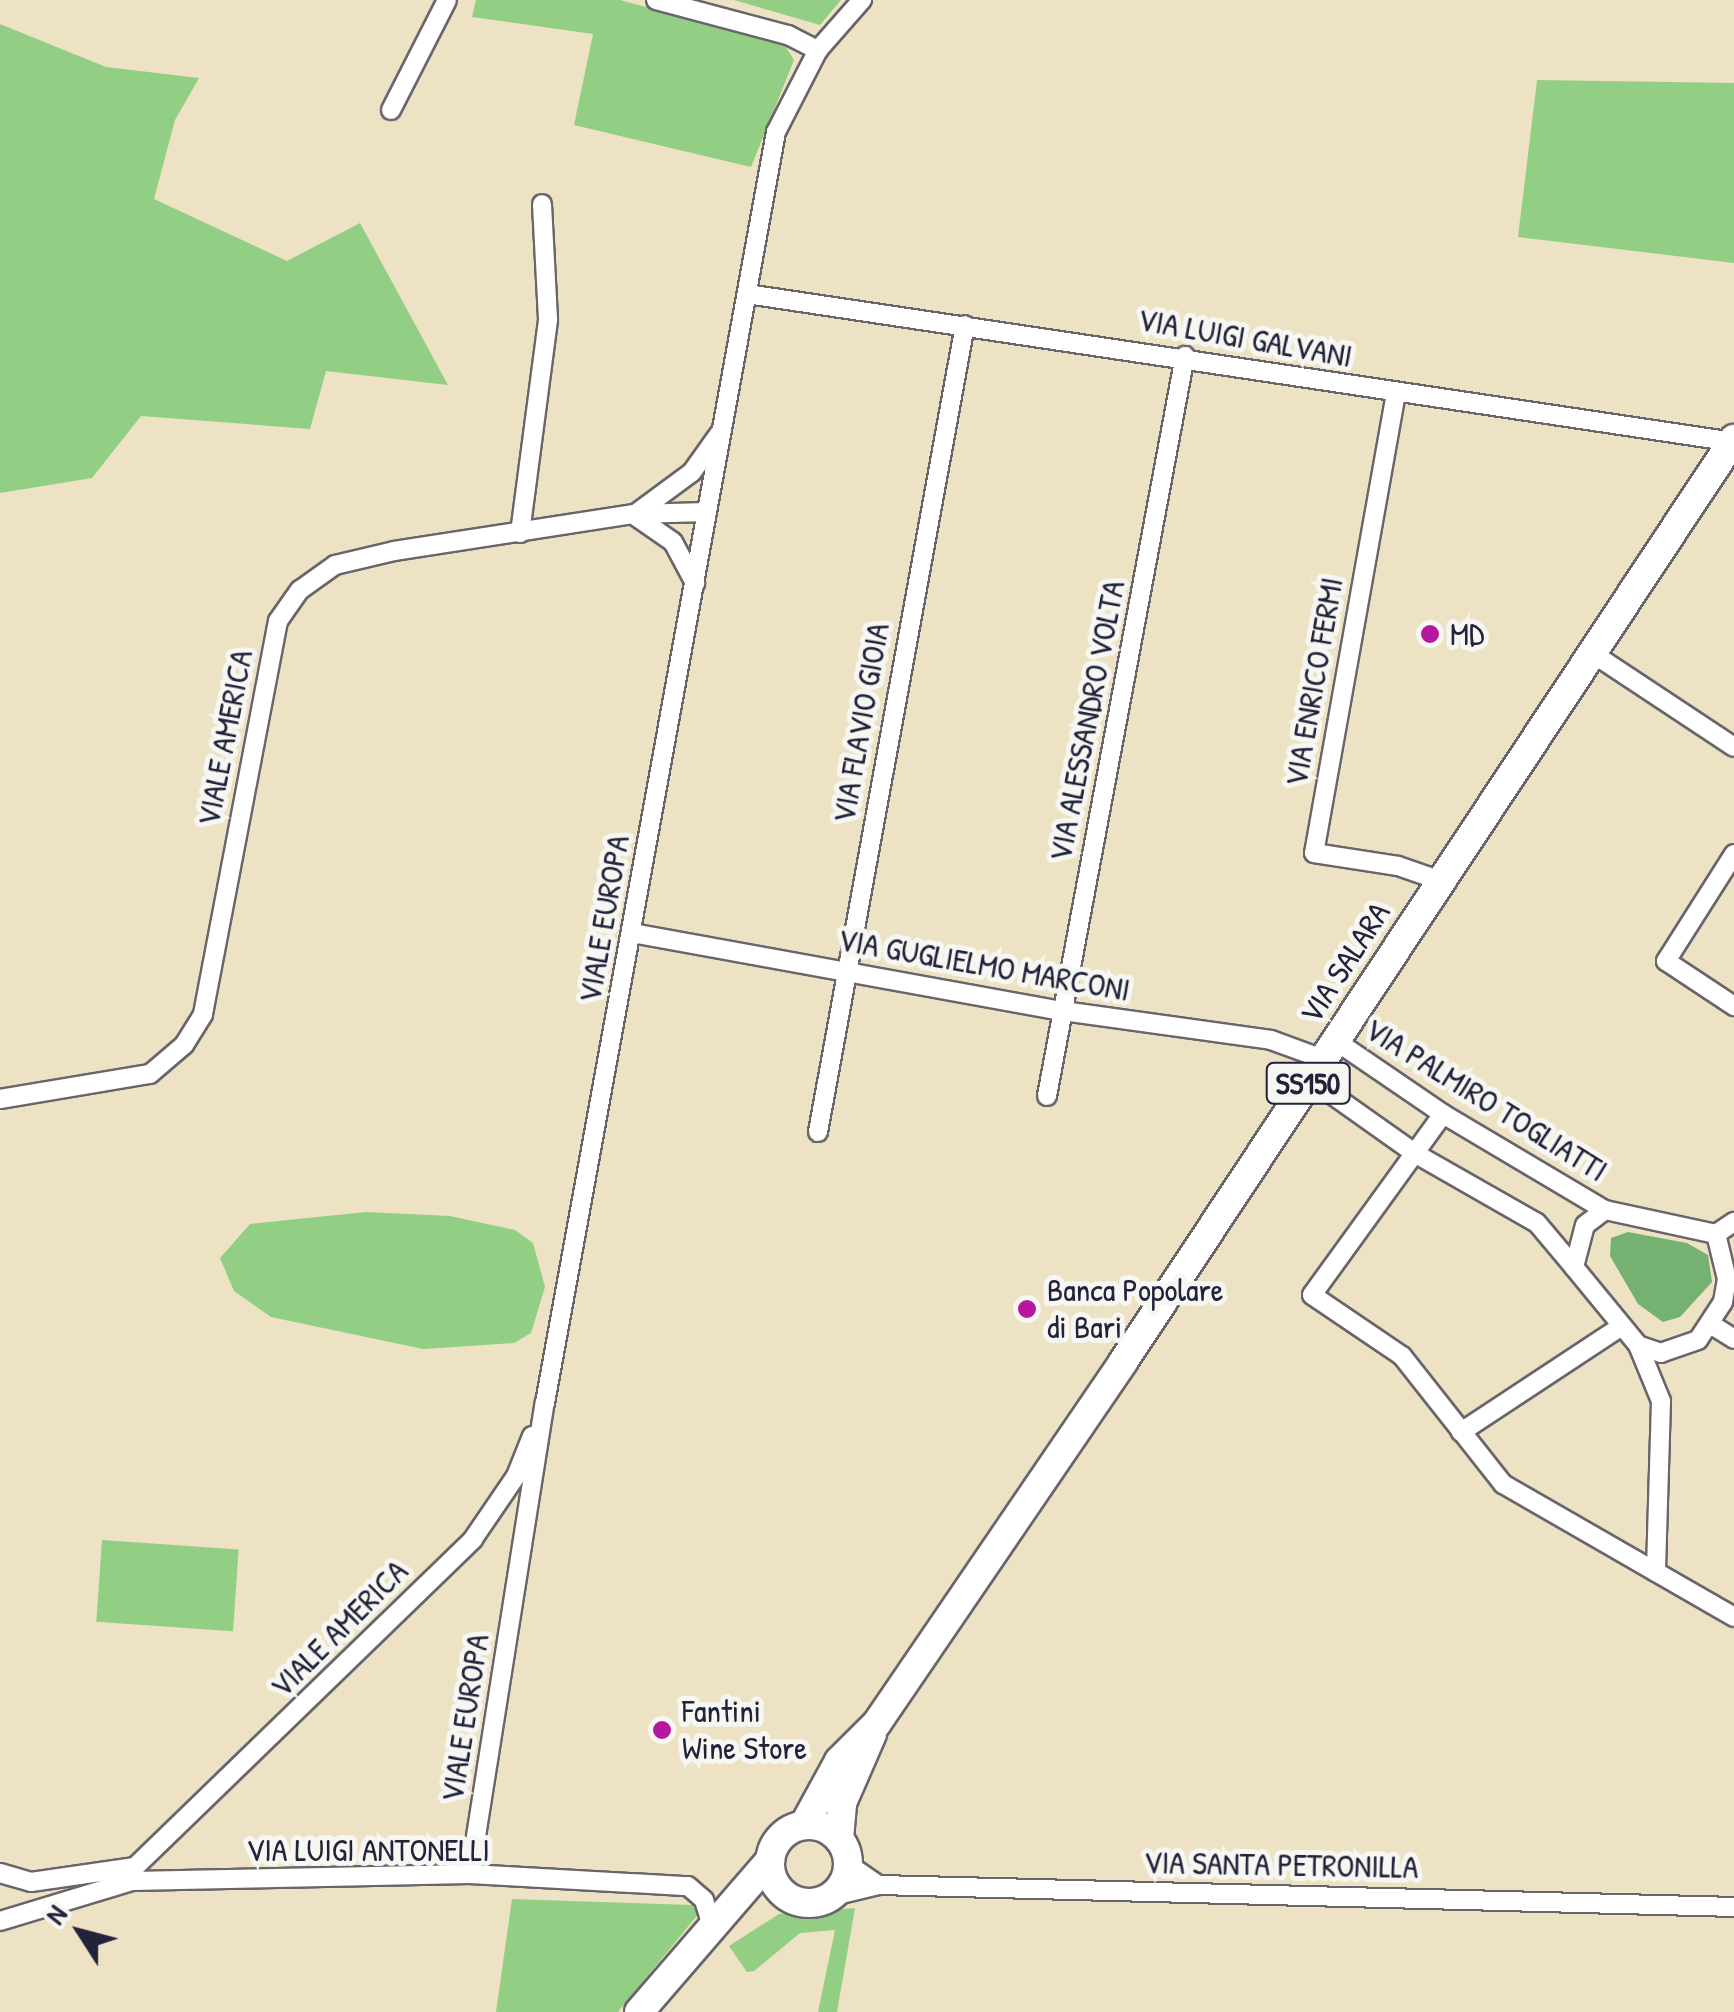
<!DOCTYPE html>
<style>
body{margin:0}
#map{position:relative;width:1734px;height:2012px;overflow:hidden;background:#eee2c4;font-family:"Patrick Hand",sans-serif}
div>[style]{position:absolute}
.green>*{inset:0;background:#92ce83;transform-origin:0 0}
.forest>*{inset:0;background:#75b171}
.roads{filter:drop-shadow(2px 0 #69656b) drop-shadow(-2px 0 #69656b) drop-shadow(0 2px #69656b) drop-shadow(0 -2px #69656b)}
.minor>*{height:18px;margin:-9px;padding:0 9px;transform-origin:9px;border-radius:9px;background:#fff}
.primary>*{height:28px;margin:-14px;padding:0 14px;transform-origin:14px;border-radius:14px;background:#fff}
.primary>.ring{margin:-14px;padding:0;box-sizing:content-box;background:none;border:28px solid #fff;border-radius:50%}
.dots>*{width:28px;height:28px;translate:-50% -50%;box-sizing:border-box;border:5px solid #f6f6f2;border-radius:50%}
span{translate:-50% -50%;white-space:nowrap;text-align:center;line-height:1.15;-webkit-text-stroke:10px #f6f6f2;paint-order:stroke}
.shield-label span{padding:2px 8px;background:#f6f6f2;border:2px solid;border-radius:8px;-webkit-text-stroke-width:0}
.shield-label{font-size:30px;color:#22223b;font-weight:700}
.street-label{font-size:32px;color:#22223b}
.poi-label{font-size:32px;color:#22223b}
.left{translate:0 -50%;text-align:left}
.north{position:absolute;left:30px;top:1882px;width:100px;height:100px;-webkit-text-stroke:8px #f6f6f2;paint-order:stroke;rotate:306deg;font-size:28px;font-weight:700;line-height:40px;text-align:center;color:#22223b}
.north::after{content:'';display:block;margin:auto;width:35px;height:45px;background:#22223b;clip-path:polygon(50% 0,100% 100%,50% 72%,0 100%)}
</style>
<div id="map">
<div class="green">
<div style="clip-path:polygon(476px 0,620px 0,784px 44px,794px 60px,751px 167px,574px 125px,593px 34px,472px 17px)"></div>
<div style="clip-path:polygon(734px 0,841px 0,820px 25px)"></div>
<div style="clip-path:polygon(0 24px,106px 67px,199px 78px,175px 120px,154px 199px,287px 261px,360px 223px,448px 385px,326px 371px,310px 429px,141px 416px,92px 478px,0 493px)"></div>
<div style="clip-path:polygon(1537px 80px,1734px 83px,1734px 263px,1518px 237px)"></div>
<div style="clip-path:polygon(366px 1212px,450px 1216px,515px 1230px,533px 1243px,545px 1287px,531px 1333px,514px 1343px,423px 1349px,271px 1317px,234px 1291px,220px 1258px,250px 1224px)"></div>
<div style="left:102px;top:1540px;width:137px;height:82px;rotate:4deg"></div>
<div style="clip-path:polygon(512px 1899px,692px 1905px,700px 1912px,618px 2012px,496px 2012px)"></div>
<div style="clip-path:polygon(855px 1908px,837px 2012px,818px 2012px,835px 1930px,800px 1933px,754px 1971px,747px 1972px,729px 1946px,779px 1914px)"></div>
</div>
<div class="forest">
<div style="clip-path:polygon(1628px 1232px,1687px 1243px,1708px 1255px,1712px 1282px,1680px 1317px,1663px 1322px,1638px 1304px,1610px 1256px,1611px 1238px)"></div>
</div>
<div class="roads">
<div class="minor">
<div style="left:656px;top:0;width:137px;rotate:14.9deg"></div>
<div style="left:788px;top:35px;width:34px;rotate:27deg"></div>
<div style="left:391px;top:110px;width:123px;rotate:-63deg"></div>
<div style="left:747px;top:294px;width:998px;rotate:8.53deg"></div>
<div style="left:1396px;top:393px;width:467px;rotate:100.1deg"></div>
<div style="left:1314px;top:853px;width:85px;rotate:8.8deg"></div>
<div style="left:1398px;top:866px;width:46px;rotate:19.2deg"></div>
<div style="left:638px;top:512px;width:67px;rotate:-36.5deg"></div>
<div style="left:692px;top:472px;width:47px;rotate:-54.6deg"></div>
<div style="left:634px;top:515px;width:47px;rotate:34.7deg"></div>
<div style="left:673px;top:542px;width:47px;rotate:61.8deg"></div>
<div style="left:520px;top:533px;width:216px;rotate:-82.5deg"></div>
<div style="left:548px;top:319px;width:115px;rotate:-93deg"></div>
<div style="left:1592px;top:653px;width:170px;rotate:33.5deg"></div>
<div style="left:1734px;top:854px;width:127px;rotate:122.4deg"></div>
<div style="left:1666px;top:961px;width:82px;rotate:33.5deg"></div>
<div style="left:632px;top:933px;width:438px;rotate:10.3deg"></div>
<div style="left:1063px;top:1011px;width:210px;rotate:7.9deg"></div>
<div style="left:1271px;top:1040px;width:55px;rotate:20.1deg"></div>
<div style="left:1336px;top:1041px;width:130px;rotate:34.3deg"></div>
<div style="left:1443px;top:1114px;width:188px;rotate:30.7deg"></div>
<div style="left:1310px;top:1079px;width:130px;rotate:35.3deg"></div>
<div style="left:1416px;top:1154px;width:139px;rotate:29.7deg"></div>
<div style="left:1537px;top:1223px;width:57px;rotate:49.9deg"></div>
<div style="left:1047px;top:1096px;width:753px;rotate:-79.44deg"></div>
<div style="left:0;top:1099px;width:152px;rotate:-9.5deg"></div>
<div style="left:150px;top:1074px;width:45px;rotate:-40.5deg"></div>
<div style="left:184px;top:1045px;width:36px;rotate:-58deg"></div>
<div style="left:203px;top:1014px;width:400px;rotate:-79.2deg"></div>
<div style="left:278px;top:621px;width:38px;rotate:-55deg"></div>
<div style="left:300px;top:590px;width:43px;rotate:-35.5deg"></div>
<div style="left:335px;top:565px;width:61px;rotate:-13.3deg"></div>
<div style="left:394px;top:551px;width:243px;rotate:-8.8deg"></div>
<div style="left:634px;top:514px;width:73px;rotate:-1.6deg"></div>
<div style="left:1443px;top:1114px;width:223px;rotate:125.9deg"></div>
<div style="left:1312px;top:1295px;width:109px;rotate:34.1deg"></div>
<div style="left:1402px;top:1356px;width:163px;rotate:51.7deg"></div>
<div style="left:1503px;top:1484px;width:267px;rotate:29.9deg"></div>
<div style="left:818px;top:1132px;width:820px;rotate:-79.68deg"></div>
<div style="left:1605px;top:1210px;width:114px;rotate:12.2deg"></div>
<div style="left:1716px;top:1234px;width:46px;rotate:76.3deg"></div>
<div style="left:1727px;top:1279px;width:23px;rotate:100deg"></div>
<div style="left:1723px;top:1302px;width:45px;rotate:123.3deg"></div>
<div style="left:1698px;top:1340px;width:39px;rotate:161deg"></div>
<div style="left:1661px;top:1353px;width:24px;rotate:-161deg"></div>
<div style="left:1638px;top:1345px;width:101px;rotate:-129.4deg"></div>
<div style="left:1574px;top:1267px;width:43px;rotate:-75.3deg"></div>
<div style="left:1585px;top:1225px;width:25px;rotate:-37deg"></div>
<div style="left:1716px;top:1234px;width:22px;rotate:-34deg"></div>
<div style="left:1712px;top:1325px;width:26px;rotate:32deg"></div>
<div style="left:1638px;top:1345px;width:61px;rotate:67.7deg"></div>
<div style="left:1661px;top:1401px;width:171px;rotate:91.7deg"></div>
<div style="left:1461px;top:1432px;width:189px;rotate:-33.4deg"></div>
<div style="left:848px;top:1864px;width:37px;rotate:35deg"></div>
<div style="left:0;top:1873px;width:32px;rotate:16deg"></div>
<div style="left:31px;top:1882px;width:105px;rotate:-8.2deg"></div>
<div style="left:470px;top:1874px;width:477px;rotate:-81deg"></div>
<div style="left:545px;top:1403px;width:1292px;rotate:-79.7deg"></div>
<div style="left:776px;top:132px;width:92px;rotate:-62.9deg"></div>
<div style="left:818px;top:50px;width:67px;rotate:-48.7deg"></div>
<div style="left:132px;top:1881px;width:14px;rotate:-78deg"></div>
<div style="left:135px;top:1867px;width:471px;rotate:-44.1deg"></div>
<div style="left:473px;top:1539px;width:76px;rotate:-55.7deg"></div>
<div style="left:516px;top:1476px;width:43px;rotate:-68.2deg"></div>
<div style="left:829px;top:1897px;width:51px;rotate:-13.5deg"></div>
<div style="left:879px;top:1885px;width:855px;rotate:1.47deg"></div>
<div style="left:0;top:1921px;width:138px;rotate:-16.9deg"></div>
<div style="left:132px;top:1881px;width:338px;rotate:-1.2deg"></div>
<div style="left:470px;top:1874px;width:218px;rotate:3.2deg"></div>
<div style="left:688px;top:1886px;width:21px;rotate:41deg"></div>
<div style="left:704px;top:1900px;width:31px;rotate:73deg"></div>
</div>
<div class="primary">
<div style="left:804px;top:1825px;width:73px;rotate:-61.3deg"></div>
<div style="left:839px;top:1761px;width:54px;rotate:-45deg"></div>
<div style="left:877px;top:1723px;width:437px;rotate:-55.7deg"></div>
<div style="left:1123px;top:1362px;width:1107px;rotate:-56.5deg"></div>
<div class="ring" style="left:770px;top:1825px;width:50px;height:50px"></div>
<div style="left:839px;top:1839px;width:36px;rotate:-85deg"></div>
<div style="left:842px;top:1803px;width:75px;rotate:-66.5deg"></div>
<div style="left:639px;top:2012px;width:201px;rotate:-49.2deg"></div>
</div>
</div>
<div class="dots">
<div style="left:1430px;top:634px;background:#b5179e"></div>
<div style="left:1027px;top:1309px;background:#b5179e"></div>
<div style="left:662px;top:1730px;background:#b5179e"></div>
</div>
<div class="shield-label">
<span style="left:1308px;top:1083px">SS150</span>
</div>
<div class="street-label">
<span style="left:1245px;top:338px;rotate:10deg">VIA LUIGI GALVANI</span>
<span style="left:1314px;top:682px;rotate:-80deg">VIA ENRICO FERMI</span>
<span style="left:1087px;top:721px;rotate:-79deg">VIA ALESSANDRO VOLTA</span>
<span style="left:861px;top:723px;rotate:-80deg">VIA FLAVIO GIOIA</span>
<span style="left:225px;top:738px;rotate:-79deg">VIALE AMERICA</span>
<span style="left:604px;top:919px;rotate:-80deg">VIALE EUROPA</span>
<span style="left:1345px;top:963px;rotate:-57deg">VIA SALARA</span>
<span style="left:984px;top:965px;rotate:10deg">VIA GUGLIELMO MARCONI</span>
<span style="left:1486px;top:1100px;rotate:32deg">VIA PALMIRO TOGLIATTI</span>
<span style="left:339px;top:1629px;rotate:-45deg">VIALE AMERICA</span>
<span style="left:465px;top:1718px;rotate:-81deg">VIALE EUROPA</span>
<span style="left:368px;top:1850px">VIA LUIGI ANTONELLI</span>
<span style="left:1281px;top:1865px;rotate:1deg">VIA SANTA PETRONILLA</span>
</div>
<div class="poi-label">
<span class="left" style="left:1450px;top:634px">MD</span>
<span class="left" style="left:1047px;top:1309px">Banca Popolare<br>di Bari</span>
<span class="left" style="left:682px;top:1730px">Fantini<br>Wine Store</span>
</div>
<div class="north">N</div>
</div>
